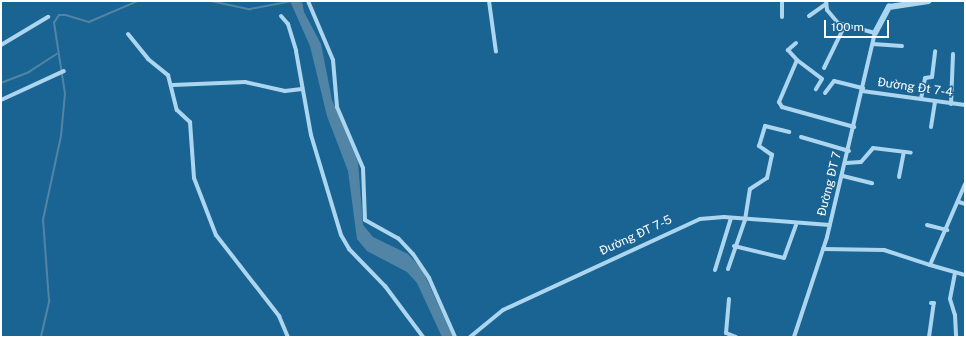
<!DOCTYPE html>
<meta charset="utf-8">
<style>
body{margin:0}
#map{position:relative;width:966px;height:338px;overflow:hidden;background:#1a6494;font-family:"Public Sans",sans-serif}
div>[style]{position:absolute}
.water>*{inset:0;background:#5284a5}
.stream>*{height:1.5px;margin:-0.75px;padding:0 0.75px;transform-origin:0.75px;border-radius:0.75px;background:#5284a5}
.minor>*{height:4px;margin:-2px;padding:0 2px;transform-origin:2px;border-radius:2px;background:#acd6ef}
.tertiary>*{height:6px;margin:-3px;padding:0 3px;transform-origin:3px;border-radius:3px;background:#acd6ef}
span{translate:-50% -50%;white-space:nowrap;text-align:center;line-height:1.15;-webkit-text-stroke:3px #1a6494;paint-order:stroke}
.street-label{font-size:12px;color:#fff}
.frame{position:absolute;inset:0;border:2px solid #fff;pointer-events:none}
.scale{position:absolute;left:824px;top:20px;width:65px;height:18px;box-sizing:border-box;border:2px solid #fff;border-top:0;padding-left:5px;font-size:12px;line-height:14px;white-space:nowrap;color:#fff;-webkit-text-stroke:3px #1a6494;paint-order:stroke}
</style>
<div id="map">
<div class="water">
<div style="clip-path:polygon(290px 1px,302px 1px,304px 12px,321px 44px,332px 100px,358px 162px,363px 225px,373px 237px,408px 254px,422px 269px,453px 337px,442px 337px,417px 283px,407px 272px,367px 251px,357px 239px,348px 171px,327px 116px,310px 46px)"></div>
</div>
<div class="stream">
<div style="left:211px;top:1px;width:40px;rotate:12deg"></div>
<div style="left:250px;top:9px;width:44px;rotate:-10.5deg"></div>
<div style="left:1px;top:83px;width:30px;rotate:-21deg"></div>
<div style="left:29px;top:72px;width:33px;rotate:-33deg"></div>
<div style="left:41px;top:337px;width:37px;rotate:-77deg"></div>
<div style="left:49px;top:301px;width:81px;rotate:-94.2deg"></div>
<div style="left:43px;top:220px;width:86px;rotate:-77.9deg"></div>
<div style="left:61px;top:136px;width:42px;rotate:-84.6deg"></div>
<div style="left:65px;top:94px;width:72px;rotate:-98.8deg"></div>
<div style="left:54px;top:23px;width:9px;rotate:-58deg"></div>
<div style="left:59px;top:15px;width:7px"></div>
<div style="left:66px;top:15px;width:24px;rotate:17deg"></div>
<div style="left:89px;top:22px;width:53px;rotate:-23.2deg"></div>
</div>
<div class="minor">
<div style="left:308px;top:1px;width:64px;rotate:67deg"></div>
<div style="left:333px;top:60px;width:47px;rotate:85.1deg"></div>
<div style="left:337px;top:107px;width:66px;rotate:66.9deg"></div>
<div style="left:363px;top:168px;width:52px;rotate:87.8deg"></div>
<div style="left:365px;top:220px;width:38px;rotate:29deg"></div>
<div style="left:398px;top:238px;width:22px;rotate:47deg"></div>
<div style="left:413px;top:254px;width:29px;rotate:56deg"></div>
<div style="left:429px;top:278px;width:64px;rotate:66.2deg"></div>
<div style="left:489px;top:1px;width:51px;rotate:82.2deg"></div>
<div style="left:281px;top:16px;width:11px;rotate:49deg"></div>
<div style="left:288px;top:24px;width:28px;rotate:73deg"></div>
<div style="left:296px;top:51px;width:85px;rotate:79.9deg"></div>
<div style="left:311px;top:135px;width:104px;rotate:73.3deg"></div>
<div style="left:341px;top:235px;width:16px;rotate:60deg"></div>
<div style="left:349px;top:249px;width:52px;rotate:45.8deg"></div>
<div style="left:385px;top:286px;width:64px;rotate:53.3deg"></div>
<div style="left:809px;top:16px;width:21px;rotate:-35deg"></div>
<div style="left:782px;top:17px;width:16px;rotate:-90deg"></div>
<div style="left:128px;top:34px;width:32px;rotate:51deg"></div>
<div style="left:148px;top:59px;width:26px;rotate:39deg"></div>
<div style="left:168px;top:75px;width:36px;rotate:76deg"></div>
<div style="left:177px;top:110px;width:18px;rotate:43deg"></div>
<div style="left:190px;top:122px;width:56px;rotate:85.9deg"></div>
<div style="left:194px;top:178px;width:61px;rotate:68.9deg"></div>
<div style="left:216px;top:235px;width:103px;rotate:52.1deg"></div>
<div style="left:279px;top:316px;width:23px;rotate:67deg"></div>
<div style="left:796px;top:43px;width:11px;rotate:139deg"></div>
<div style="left:788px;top:50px;width:13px;rotate:48deg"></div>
<div style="left:797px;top:60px;width:46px;rotate:113.2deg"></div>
<div style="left:779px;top:102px;width:6px;rotate:59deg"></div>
<div style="left:782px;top:107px;width:75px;rotate:15.5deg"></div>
<div style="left:873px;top:44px;width:29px;rotate:4deg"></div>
<div style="left:1px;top:45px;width:55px;rotate:-30.8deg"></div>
<div style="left:797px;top:60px;width:31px;rotate:37deg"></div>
<div style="left:822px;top:79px;width:12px;rotate:121deg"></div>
<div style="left:824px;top:68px;width:48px;rotate:-64deg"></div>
<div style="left:173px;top:85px;width:72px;rotate:-2.4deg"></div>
<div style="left:245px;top:82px;width:41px;rotate:12.7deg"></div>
<div style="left:285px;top:91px;width:17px;rotate:-7deg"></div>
<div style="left:862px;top:91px;width:104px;rotate:7.7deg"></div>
<div style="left:825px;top:93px;width:15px;rotate:-53deg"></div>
<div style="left:834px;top:81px;width:30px;rotate:14deg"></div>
<div style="left:921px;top:99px;width:21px;rotate:-79deg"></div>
<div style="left:925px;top:78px;width:7px;rotate:-8deg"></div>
<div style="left:932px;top:77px;width:26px;rotate:-83deg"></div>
<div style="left:1px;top:100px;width:69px;rotate:-24.7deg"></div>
<div style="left:951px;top:104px;width:50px;rotate:-87.7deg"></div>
<div style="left:931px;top:127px;width:26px;rotate:-81deg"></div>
<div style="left:801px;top:137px;width:50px;rotate:16.3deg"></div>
<div style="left:846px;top:163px;width:15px;rotate:-4deg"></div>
<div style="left:861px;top:162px;width:18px;rotate:-49deg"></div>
<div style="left:873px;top:148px;width:38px;rotate:7deg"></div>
<div style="left:843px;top:176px;width:30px;rotate:14deg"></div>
<div style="left:899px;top:177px;width:25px;rotate:-79deg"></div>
<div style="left:959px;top:202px;width:6px;rotate:18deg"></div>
<div style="left:927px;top:225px;width:21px;rotate:14deg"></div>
<div style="left:734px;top:246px;width:51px;rotate:13.5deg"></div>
<div style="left:784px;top:258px;width:35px;rotate:-70deg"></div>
<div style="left:823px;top:249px;width:61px;rotate:0.9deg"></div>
<div style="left:884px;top:250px;width:48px;rotate:18.1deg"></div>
<div style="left:930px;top:265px;width:88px;rotate:-66.6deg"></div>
<div style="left:930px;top:265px;width:36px;rotate:16deg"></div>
<div style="left:728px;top:269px;width:52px;rotate:-70.9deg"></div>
<div style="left:745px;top:220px;width:31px;rotate:-81deg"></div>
<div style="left:750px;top:189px;width:20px;rotate:-33deg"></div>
<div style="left:767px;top:178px;width:24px;rotate:-78deg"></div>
<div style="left:772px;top:155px;width:16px;rotate:-145deg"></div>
<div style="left:759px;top:146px;width:21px;rotate:-73deg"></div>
<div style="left:765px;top:126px;width:25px;rotate:14deg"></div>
<div style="left:715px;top:270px;width:54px;rotate:-72.9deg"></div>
<div style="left:955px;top:273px;width:26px;rotate:101deg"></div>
<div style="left:950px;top:299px;width:17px;rotate:73deg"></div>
<div style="left:955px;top:315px;width:22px;rotate:87deg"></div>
<div style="left:729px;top:299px;width:34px;rotate:95deg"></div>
<div style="left:726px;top:333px;width:11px;rotate:22deg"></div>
<div style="left:470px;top:337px;width:43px;rotate:-39.3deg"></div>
<div style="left:503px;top:310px;width:217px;rotate:-24.8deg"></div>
<div style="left:700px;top:219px;width:24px;rotate:-5deg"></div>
<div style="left:724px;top:217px;width:106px;rotate:4.3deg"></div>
<div style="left:794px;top:337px;width:105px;rotate:-71.7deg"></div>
<div style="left:827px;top:237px;width:210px;rotate:-76.8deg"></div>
<div style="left:875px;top:33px;width:38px;rotate:-165deg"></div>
<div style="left:838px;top:23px;width:17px;rotate:-130deg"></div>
<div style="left:827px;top:10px;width:9px;rotate:-96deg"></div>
<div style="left:929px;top:337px;width:34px;rotate:-82deg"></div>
<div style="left:934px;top:303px;width:3px;rotate:180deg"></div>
</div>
<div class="tertiary">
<div style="left:875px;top:33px;width:30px;rotate:-62deg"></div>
<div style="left:889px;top:7px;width:40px;rotate:-8.5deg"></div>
</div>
<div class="street-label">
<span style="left:915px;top:88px;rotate:8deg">Đường Đt 7-4</span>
<span style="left:830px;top:184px;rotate:-76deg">Đường ĐT 7</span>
<span style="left:636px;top:236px;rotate:-25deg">Đường ĐT 7-5</span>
</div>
<div class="frame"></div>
<div class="scale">100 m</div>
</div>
